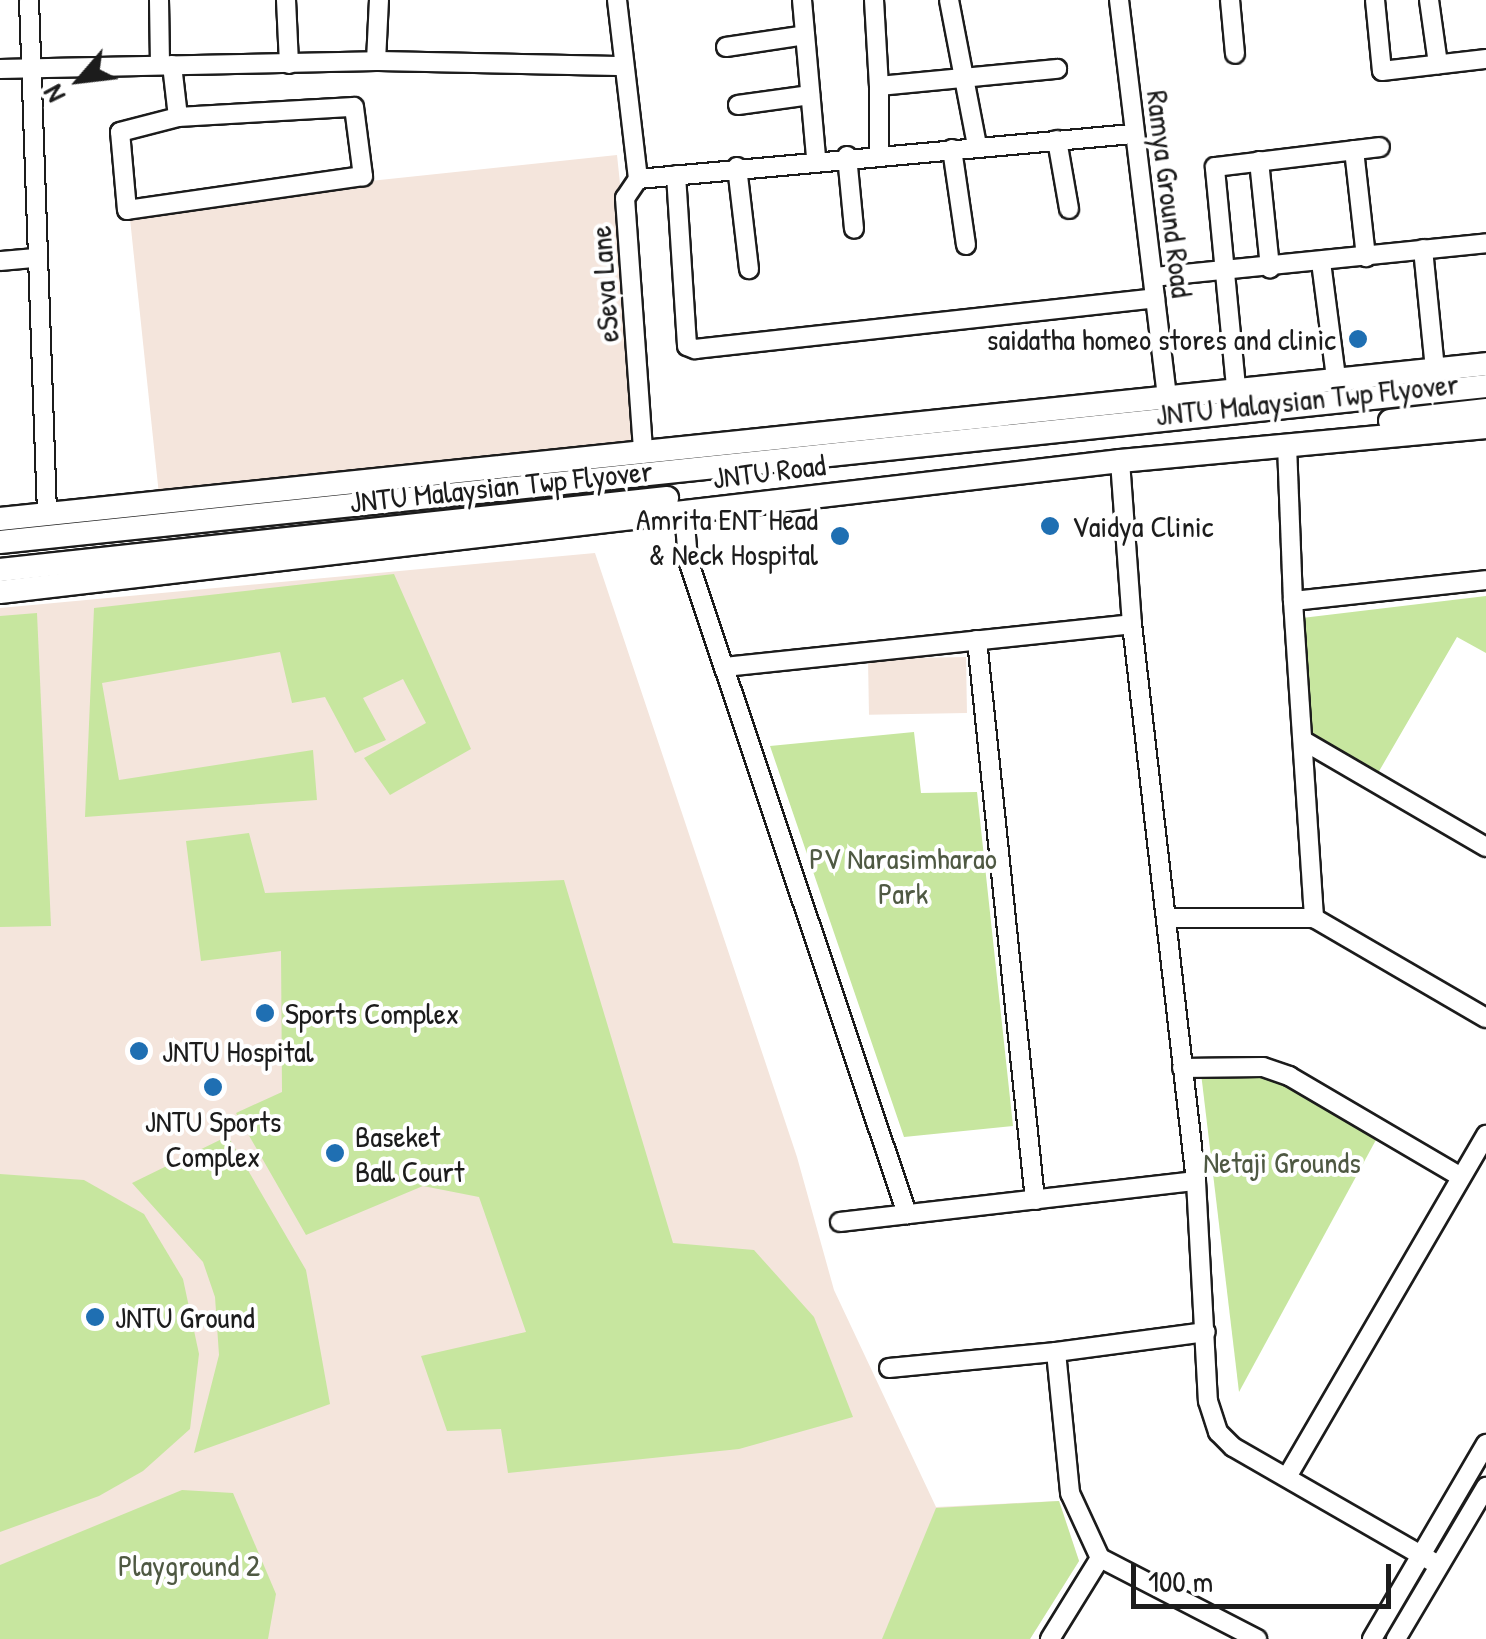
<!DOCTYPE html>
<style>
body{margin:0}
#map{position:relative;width:1486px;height:1639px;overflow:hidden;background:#fff;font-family:"Patrick Hand",sans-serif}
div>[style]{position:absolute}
.built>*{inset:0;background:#f4e5dc;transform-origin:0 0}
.green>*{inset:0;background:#c7e69f}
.roads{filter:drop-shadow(2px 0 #1c1c1c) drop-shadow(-2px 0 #1c1c1c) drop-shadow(0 2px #1c1c1c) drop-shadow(0 -2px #1c1c1c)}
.minor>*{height:18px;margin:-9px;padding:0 9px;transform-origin:9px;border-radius:9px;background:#fff}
.major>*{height:22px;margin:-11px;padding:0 11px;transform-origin:11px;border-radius:11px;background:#fff}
.dots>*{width:28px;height:28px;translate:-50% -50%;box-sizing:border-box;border:5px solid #fff;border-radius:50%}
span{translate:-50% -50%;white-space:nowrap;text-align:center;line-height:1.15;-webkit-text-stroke:8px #fff;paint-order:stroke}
.street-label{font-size:30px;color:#1c1c1c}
.poi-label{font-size:30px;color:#1c1c1c}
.right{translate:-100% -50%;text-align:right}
.left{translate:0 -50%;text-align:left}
.park-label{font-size:30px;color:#4f5943}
.north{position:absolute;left:30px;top:30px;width:100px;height:100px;-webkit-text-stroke:8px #fff;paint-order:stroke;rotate:242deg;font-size:28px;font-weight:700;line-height:40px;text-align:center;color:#1c1c1c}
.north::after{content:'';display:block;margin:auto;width:35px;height:45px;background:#1c1c1c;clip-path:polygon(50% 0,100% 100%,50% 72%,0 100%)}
.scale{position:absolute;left:1131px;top:1564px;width:260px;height:45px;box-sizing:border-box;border:5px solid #1c1c1c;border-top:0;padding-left:12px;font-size:30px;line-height:35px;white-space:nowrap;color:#1c1c1c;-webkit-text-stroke:8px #fff;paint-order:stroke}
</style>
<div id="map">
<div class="built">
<div style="left:617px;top:155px;width:287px;height:491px;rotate:84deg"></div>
<div style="clip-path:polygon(595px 553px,797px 1157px,834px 1290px,936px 1507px,1059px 1501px,1079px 1561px,1030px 1639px,0 1639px,0 608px)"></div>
<div style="left:966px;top:657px;width:56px;height:98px;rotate:89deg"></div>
</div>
<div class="green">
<div style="clip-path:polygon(394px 574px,471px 749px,390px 795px,364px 758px,426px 723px,403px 679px,363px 698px,386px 740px,355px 753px,325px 697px,292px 703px,280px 652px,102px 683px,119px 780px,313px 750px,317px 800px,85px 817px,94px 608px)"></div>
<div style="clip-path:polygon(1486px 596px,1486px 653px,1457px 637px,1378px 773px,1312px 735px,1302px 618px)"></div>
<div style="clip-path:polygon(37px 613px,51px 926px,0 927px,0 616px)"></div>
<div style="clip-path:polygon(914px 732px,921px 793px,977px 792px,1013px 1126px,904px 1137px,770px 746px)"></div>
<div style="clip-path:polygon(249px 833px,265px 893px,564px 880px,673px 1243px,754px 1250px,814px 1317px,853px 1417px,739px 1449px,508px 1473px,501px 1429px,447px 1431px,421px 1356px,526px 1332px,479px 1197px,423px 1186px,306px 1235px,236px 1113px,282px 1092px,281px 951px,201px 961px,186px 841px)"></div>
<div style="clip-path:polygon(1222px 1071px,1278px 1078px,1377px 1138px,1239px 1392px,1201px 1073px)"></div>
<div style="clip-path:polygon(228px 1136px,306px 1270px,330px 1404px,194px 1453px,219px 1355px,215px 1297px,203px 1262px,132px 1183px)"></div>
<div style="clip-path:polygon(0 1174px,84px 1180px,144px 1214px,183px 1279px,199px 1354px,190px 1429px,143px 1471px,99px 1496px,0 1532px)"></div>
<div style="clip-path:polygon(182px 1490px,233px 1493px,276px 1594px,268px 1639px,0 1639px,0 1565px)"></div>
<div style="clip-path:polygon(1059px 1501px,1079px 1561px,1030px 1639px,882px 1639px,936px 1508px)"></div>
</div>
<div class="roads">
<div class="minor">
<div style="left:29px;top:0;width:514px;rotate:87.99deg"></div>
<div style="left:159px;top:0;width:64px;rotate:89.1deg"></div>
<div style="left:286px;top:0;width:64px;rotate:87.3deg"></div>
<div style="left:617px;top:0;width:180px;rotate:83.3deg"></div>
<div style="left:638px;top:179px;width:23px;rotate:124deg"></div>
<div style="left:625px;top:198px;width:253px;rotate:85.9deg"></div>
<div style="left:802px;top:0;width:159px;rotate:84.9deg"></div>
<div style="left:874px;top:0;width:86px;rotate:86.7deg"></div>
<div style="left:949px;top:0;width:149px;rotate:79.1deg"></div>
<div style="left:1119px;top:0;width:398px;rotate:83.1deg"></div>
<div style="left:1230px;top:0;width:54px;rotate:84.7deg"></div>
<div style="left:1375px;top:0;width:71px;rotate:84.4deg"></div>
<div style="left:1382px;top:71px;width:105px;rotate:-6.6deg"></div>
<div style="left:1429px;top:0;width:65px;rotate:82deg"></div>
<div style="left:726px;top:47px;width:80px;rotate:-8.6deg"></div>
<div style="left:376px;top:61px;width:61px;rotate:-87.2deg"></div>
<div style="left:172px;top:65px;width:52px;rotate:83.4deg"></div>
<div style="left:178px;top:117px;width:176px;rotate:-3.3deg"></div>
<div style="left:354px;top:107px;width:70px;rotate:82.6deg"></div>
<div style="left:363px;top:176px;width:238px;rotate:171.8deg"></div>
<div style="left:127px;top:210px;width:78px;rotate:-95.1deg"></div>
<div style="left:120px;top:132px;width:60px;rotate:-14.5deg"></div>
<div style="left:0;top:69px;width:376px;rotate:-1.2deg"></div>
<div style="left:376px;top:61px;width:244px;rotate:1.2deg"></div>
<div style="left:738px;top:105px;width:73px;rotate:-7.9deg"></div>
<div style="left:1057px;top:140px;width:70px;rotate:80.1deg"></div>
<div style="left:952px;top:149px;width:97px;rotate:81.7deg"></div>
<div style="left:1354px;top:150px;width:108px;rotate:83.6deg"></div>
<div style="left:879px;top:153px;width:67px;rotate:-90deg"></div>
<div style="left:879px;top:86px;width:179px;rotate:-5.5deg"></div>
<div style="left:847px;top:156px;width:73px;rotate:84.5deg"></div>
<div style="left:1259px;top:161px;width:108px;rotate:84.1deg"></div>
<div style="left:737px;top:167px;width:103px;rotate:83.3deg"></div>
<div style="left:676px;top:175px;width:171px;rotate:86.3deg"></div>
<div style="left:687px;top:346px;width:9px;rotate:21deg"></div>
<div style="left:695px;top:349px;width:463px;rotate:-6.3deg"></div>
<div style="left:638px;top:179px;width:498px;rotate:-5.2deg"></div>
<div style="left:1423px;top:249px;width:122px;rotate:84.3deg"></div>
<div style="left:0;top:261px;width:38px;rotate:-5deg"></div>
<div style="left:1321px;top:262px;width:117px;rotate:82.6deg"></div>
<div style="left:1154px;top:277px;width:334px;rotate:-5.8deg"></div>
<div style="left:1236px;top:387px;width:221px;rotate:-95.5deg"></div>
<div style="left:1215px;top:167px;width:166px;rotate:-6.9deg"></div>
<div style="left:1287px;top:445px;width:156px;rotate:87.8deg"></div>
<div style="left:1293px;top:601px;width:194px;rotate:-6.2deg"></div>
<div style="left:1120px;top:461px;width:163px;rotate:85.8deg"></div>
<div style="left:1132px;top:624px;width:561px;rotate:83.45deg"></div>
<div style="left:1196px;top:1181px;width:220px;rotate:86.9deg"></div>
<div style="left:1208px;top:1401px;width:33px;rotate:72deg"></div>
<div style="left:1218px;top:1432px;width:21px;rotate:45deg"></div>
<div style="left:1233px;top:1447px;width:237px;rotate:29.9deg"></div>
<div style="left:684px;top:512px;width:48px;rotate:85.2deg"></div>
<div style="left:688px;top:560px;width:690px;rotate:71.49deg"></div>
<div style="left:1293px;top:601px;width:318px;rotate:86.2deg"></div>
<div style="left:977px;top:640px;width:563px;rotate:84.09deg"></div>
<div style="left:724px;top:667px;width:410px;rotate:-6deg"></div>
<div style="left:1304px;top:741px;width:211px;rotate:30.2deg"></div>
<div style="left:1169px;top:918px;width:145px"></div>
<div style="left:1314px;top:918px;width:199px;rotate:30.2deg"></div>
<div style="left:1182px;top:1068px;width:81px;rotate:-0.7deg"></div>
<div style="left:1263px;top:1067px;width:28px;rotate:19deg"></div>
<div style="left:1289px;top:1076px;width:199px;rotate:30.4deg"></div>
<div style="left:840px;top:1222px;width:358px;rotate:-6.6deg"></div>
<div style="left:1056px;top:1352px;width:151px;rotate:-7.6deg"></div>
<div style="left:889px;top:1368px;width:168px;rotate:-5.5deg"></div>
<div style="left:1056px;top:1352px;width:142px;rotate:84.3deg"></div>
<div style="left:1070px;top:1493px;width:72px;rotate:65.2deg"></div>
<div style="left:1287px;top:1477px;width:396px;rotate:-59.8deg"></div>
<div style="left:1050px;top:1639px;width:95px;rotate:-58.3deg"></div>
<div style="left:1100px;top:1558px;width:177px;rotate:27.3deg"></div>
<div style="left:1372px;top:1639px;width:226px;rotate:-59.7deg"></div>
<div style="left:1396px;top:1639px;width:177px;rotate:-59.4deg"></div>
</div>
<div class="major">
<div style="left:1390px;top:421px;width:97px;rotate:-6.5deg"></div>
<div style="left:0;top:519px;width:1494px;rotate:-5.95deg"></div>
<div style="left:0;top:542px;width:1494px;rotate:-5.99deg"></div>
<div style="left:0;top:570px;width:671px;rotate:-6.16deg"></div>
<div style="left:0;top:592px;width:1128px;rotate:-6.67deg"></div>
<div style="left:1120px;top:461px;width:368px;rotate:-5.3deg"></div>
</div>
</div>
<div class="dots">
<div style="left:1358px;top:339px;background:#1f6fb2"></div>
<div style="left:1050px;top:526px;background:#1f6fb2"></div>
<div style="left:840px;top:536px;background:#1f6fb2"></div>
<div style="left:265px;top:1013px;background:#1f6fb2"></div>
<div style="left:139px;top:1051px;background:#1f6fb2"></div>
<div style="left:213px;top:1087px;background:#1f6fb2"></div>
<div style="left:335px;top:1153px;background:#1f6fb2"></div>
<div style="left:95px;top:1317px;background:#1f6fb2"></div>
</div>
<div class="street-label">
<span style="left:1170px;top:194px;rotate:83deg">Ramya Ground Road</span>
<span style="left:604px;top:284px;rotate:-94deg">eSeva Lane</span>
<span style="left:1307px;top:399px;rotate:-6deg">JNTU Malaysian Twp Flyover</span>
<span style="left:769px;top:471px;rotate:-7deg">JNTU Road</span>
<span style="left:501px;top:486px;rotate:-6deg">JNTU Malaysian Twp Flyover</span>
</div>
<div class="poi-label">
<span class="right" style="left:1336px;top:339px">saidatha homeo stores and clinic</span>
<span class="right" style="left:818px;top:536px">Amrita ENT Head<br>&amp; Neck Hospital</span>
<span class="left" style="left:1072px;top:526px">Vaidya Clinic</span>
<span class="left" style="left:285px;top:1013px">Sports Complex</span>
<span class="left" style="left:162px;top:1051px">JNTU Hospital</span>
<span style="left:213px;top:1138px">JNTU Sports<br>Complex</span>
<span class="left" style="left:355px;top:1153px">Baseket<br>Ball Court</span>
<span class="left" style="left:115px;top:1317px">JNTU Ground</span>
</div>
<div class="park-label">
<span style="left:903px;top:875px">PV Narasimharao<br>Park</span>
<span style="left:1282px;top:1162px">Netaji Grounds</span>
<span style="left:189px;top:1565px">Playground 2</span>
</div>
<div class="north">N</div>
<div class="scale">100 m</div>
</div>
